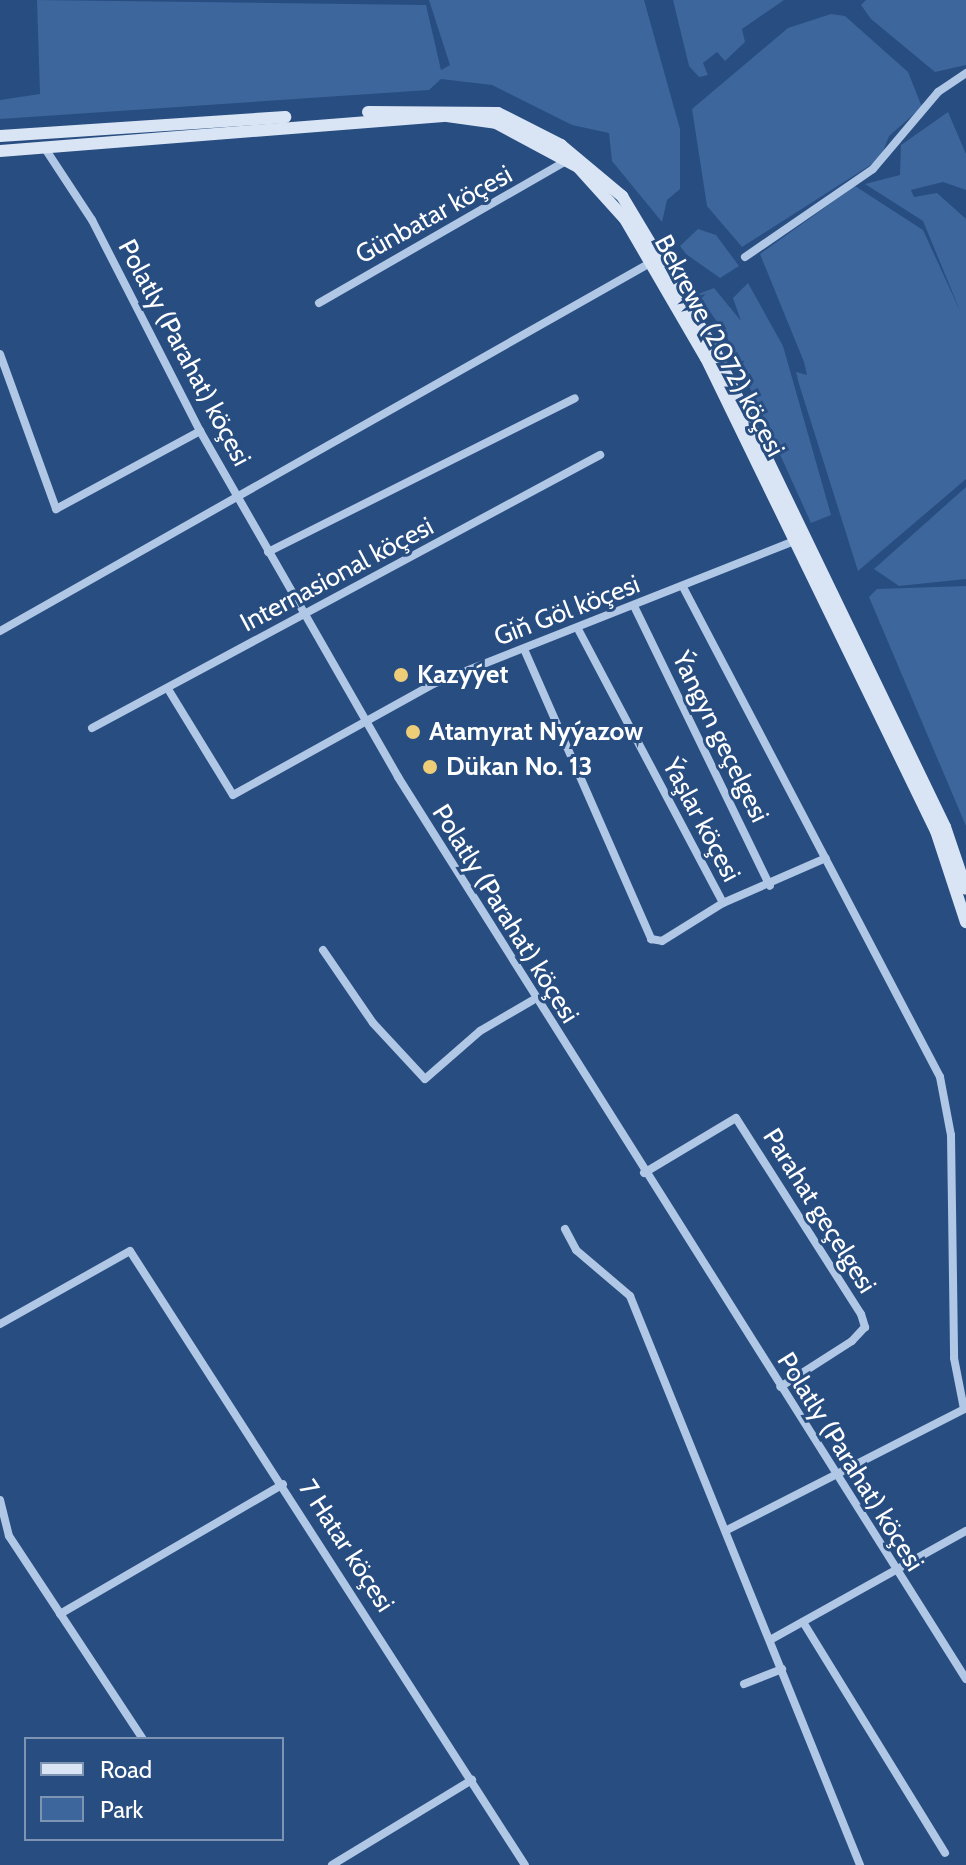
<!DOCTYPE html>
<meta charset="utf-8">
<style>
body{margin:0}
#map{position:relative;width:966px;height:1865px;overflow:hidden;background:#284d80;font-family:Cabin,sans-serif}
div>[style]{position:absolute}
.green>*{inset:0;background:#3d669d}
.street>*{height:8px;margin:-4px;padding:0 4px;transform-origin:4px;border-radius:4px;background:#b0c7e5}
.secondary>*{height:12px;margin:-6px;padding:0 6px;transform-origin:6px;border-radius:6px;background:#d9e5f5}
.dots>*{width:22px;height:22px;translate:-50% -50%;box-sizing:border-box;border:4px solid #284d80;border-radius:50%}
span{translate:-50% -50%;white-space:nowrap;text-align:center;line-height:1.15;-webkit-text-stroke:6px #284d80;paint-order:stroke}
.street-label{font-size:26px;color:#fff}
.poi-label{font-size:26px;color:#fff;font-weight:700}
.left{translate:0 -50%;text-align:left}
.legend{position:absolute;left:24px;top:1737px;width:260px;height:104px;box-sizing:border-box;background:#284d80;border:2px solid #7e94b3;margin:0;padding:10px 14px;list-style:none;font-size:24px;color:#fff}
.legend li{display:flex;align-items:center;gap:16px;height:40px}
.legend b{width:40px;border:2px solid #7e94b3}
</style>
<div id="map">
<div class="green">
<div style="clip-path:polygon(37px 0,426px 5px,441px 70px,450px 65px,429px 0,644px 0,680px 129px,680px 189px,667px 200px,662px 222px,612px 161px,609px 133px,572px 125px,492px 85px,441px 79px,429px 90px,0 119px,0 100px,40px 94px)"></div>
<div style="clip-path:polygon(673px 0,784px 0,742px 29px,745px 42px,725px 61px,717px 52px,703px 63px,708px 75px,699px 77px,689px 66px)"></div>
<div style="clip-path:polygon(866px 0,966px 0,966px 65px,935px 72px,871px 19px,861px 5px)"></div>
<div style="clip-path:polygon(831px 14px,845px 16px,908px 72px,922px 107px,889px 136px,880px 159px,742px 247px,707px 206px,692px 109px,788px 28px)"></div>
<div style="clip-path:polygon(948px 112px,966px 154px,966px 190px,943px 182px,911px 190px,914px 197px,937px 193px,966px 219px,966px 479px,858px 571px,799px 384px,796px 372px,807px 375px,804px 362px,760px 254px,855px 186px,923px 230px,961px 313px,923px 221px,865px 184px,900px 175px,901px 145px)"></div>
<div style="clip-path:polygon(698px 229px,716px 235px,739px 266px,720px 278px,686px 254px,680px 246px)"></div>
<div style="clip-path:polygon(748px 283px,783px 346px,831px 515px,811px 523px,726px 335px,698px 294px,714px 288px,741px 321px,733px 298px)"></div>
<div style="clip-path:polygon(966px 487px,966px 579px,899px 586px,874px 569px)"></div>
<div style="clip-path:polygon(966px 586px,966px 826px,869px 597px,877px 589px)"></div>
</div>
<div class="street">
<div style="left:46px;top:150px;width:84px;rotate:56.7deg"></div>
<div style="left:92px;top:220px;width:237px;rotate:62.9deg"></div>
<div style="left:200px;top:431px;width:399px;rotate:60.2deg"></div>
<div style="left:398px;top:777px;width:1066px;rotate:57.8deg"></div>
<div style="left:745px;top:257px;width:155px;rotate:-34.5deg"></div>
<div style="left:873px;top:169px;width:101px;rotate:-49.8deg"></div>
<div style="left:938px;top:92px;width:34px;rotate:-34deg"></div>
<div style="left:319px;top:303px;width:287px;rotate:-29.9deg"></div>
<div style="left:0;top:354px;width:165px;rotate:70.1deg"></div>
<div style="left:56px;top:509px;width:164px;rotate:-28.4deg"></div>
<div style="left:268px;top:552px;width:343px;rotate:-26.6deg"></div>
<div style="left:683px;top:587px;width:553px;rotate:62.32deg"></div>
<div style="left:940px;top:1077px;width:59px;rotate:79.3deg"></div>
<div style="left:951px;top:1135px;width:223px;rotate:89.2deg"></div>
<div style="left:954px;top:1358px;width:52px;rotate:78.9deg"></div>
<div style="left:634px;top:606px;width:311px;rotate:64.1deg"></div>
<div style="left:578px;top:629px;width:310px;rotate:62.1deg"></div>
<div style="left:0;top:631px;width:749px;rotate:-29.51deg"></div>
<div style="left:524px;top:649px;width:317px;rotate:66.3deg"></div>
<div style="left:651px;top:939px;width:11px;rotate:10deg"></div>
<div style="left:662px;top:941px;width:72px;rotate:-31.9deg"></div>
<div style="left:723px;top:903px;width:112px;rotate:-23.6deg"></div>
<div style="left:168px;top:689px;width:124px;rotate:58.5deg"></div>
<div style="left:233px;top:795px;width:229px;rotate:-29deg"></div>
<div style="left:433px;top:684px;width:394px;rotate:-21.6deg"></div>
<div style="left:92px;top:728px;width:577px;rotate:-28.25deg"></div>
<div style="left:323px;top:950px;width:88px;rotate:55.6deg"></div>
<div style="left:373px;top:1023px;width:76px;rotate:47.1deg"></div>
<div style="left:425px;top:1079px;width:73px;rotate:-41.1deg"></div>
<div style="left:480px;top:1031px;width:61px;rotate:-30.3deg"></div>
<div style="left:644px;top:1173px;width:107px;rotate:-30.9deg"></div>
<div style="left:736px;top:1118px;width:232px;rotate:57.5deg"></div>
<div style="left:861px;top:1314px;width:14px;rotate:73deg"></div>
<div style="left:865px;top:1327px;width:19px;rotate:133deg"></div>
<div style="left:852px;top:1341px;width:85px;rotate:147.4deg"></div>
<div style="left:565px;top:1229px;width:24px;rotate:62deg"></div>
<div style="left:576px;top:1250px;width:71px;rotate:40.4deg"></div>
<div style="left:630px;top:1296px;width:614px;rotate:67.99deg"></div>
<div style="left:0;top:1324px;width:149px;rotate:-29.3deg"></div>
<div style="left:130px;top:1251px;width:730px;rotate:57.25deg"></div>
<div style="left:0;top:1500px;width:37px;rotate:76deg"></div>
<div style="left:9px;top:1536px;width:243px;rotate:56.6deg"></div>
<div style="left:727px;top:1530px;width:268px;rotate:-27deg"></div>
<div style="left:60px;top:1614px;width:258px;rotate:-30.2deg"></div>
<div style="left:803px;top:1622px;width:271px;rotate:58.4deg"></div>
<div style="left:770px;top:1640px;width:224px;rotate:-29.1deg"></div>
<div style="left:744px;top:1684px;width:41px;rotate:-21.5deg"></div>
<div style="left:332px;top:1865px;width:164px;rotate:-31.3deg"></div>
</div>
<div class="secondary">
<div style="left:368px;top:112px;width:130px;rotate:0.4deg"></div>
<div style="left:498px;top:113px;width:71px;rotate:26.9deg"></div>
<div style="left:561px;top:145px;width:80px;rotate:39.9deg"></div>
<div style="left:622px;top:196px;width:183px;rotate:59.1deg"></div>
<div style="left:716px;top:353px;width:526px;rotate:64.21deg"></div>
<div style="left:945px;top:827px;width:65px;rotate:71.3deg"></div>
<div style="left:0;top:136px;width:286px;rotate:-3.8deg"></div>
<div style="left:0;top:151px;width:448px;rotate:-4.5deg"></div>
<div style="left:447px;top:116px;width:49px;rotate:8.1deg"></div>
<div style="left:496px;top:123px;width:93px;rotate:28.2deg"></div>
<div style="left:578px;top:167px;width:70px;rotate:47.9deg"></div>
<div style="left:625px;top:219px;width:161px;rotate:59.8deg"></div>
<div style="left:706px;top:358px;width:526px;rotate:64.07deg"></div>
<div style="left:936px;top:831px;width:96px;rotate:71.8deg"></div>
</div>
<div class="dots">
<div style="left:401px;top:675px;background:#edcd77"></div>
<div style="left:413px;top:732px;background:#edcd77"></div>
<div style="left:430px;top:767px;background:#edcd77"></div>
</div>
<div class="street-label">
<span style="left:434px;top:215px;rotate:-29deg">Günbatar köçesi</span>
<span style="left:719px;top:346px;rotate:62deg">Bekrewe (2072) köçesi</span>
<span style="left:184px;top:353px;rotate:62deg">Polatly (Parahat) köçesi</span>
<span style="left:337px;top:575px;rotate:-28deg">Internasional köçesi</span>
<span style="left:567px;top:611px;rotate:-21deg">Giň Göl köçesi</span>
<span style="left:720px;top:737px;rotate:64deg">Ýangyn geçelgesi</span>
<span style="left:701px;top:820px;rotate:62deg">Ýaşlar köçesi</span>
<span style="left:505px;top:914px;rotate:58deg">Polatly (Parahat) köçesi</span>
<span style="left:819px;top:1211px;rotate:58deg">Parahat geçelgesi</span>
<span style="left:850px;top:1462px;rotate:58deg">Polatly (Parahat) köçesi</span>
<span style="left:346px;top:1546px;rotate:57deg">7 Hatar köçesi</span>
</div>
<div class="poi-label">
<span class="left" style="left:417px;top:675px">Kazyýet</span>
<span class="left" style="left:429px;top:732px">Atamyrat Nyýazow</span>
<span class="left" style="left:446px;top:767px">Dükan No. 13</span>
</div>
<ul class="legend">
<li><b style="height:10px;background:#d9e5f5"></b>Road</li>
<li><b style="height:22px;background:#3d669d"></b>Park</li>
</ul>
</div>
